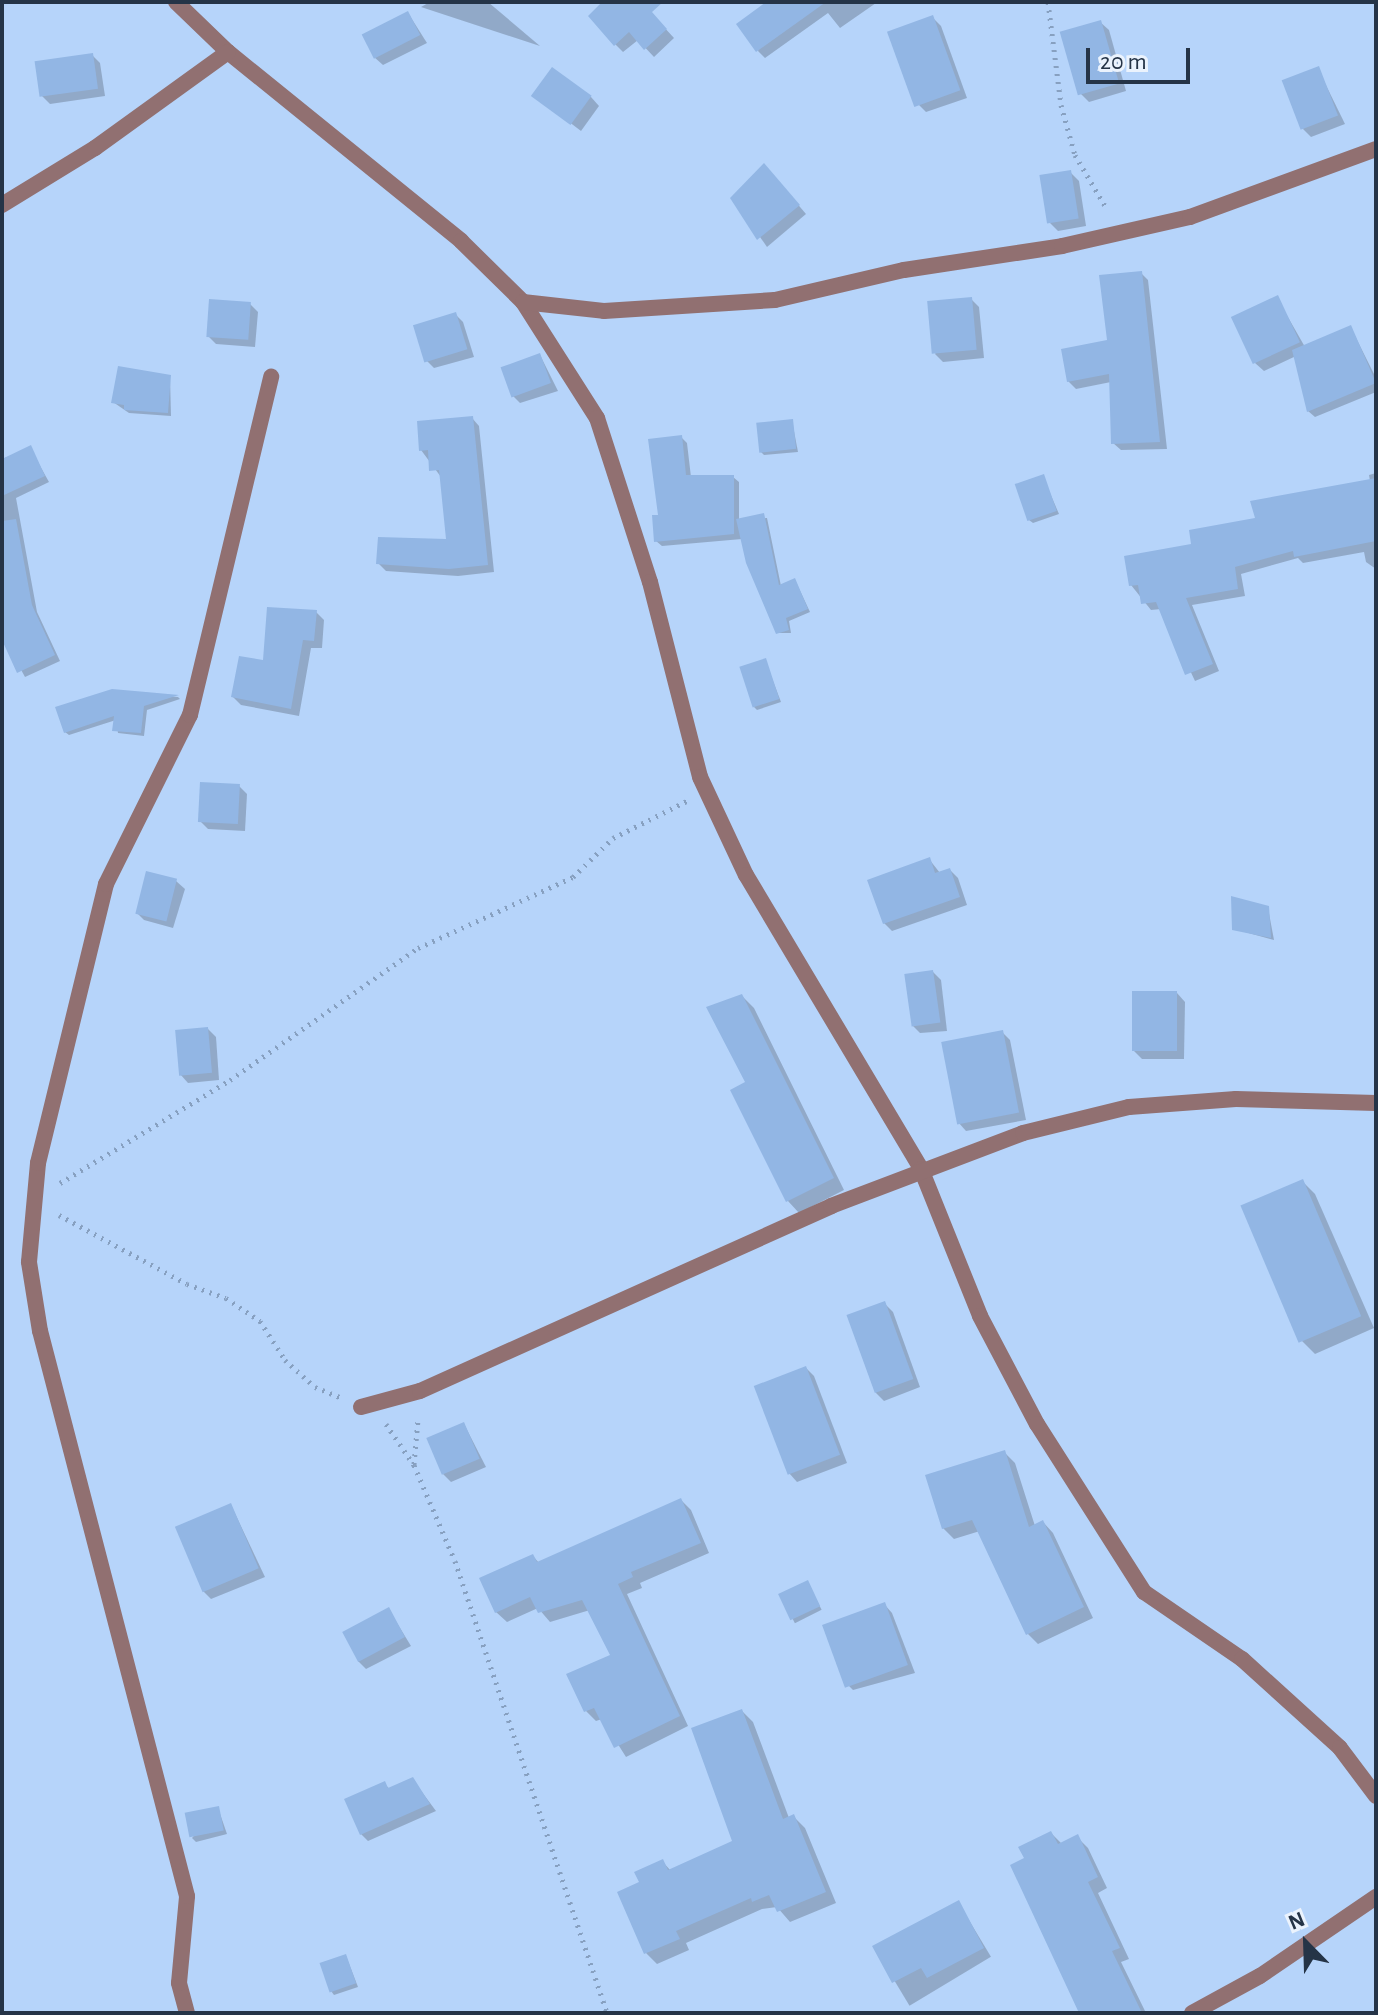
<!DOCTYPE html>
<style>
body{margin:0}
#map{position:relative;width:1378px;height:2015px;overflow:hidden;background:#b6d4fa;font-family:"Alegreya Sans",sans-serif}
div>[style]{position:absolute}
.shadow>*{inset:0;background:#0003;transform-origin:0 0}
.building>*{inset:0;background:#92b6e4;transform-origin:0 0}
.path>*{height:5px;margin-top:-2.5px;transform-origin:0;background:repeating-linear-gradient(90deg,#87a0c0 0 2px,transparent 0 8px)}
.street>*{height:16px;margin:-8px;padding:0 8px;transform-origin:8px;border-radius:8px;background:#917071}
span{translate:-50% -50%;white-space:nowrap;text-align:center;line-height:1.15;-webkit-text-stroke:6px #ebf3fd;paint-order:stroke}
.frame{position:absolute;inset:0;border:4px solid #253447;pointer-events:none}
.north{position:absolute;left:1266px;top:1903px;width:80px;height:80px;-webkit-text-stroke:6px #ebf3fd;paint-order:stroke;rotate:337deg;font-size:22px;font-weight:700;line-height:32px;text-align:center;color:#253447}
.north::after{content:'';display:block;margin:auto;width:28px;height:36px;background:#253447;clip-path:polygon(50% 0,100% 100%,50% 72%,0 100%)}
.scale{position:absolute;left:1086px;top:48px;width:104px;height:36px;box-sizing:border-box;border:4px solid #253447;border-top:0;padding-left:10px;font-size:24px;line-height:28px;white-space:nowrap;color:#253447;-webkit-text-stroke:6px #ebf3fd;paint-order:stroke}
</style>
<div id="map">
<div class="shadow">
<div style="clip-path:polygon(430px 2px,488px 2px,540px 46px,421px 7px)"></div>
<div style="clip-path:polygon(607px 2px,641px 2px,674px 38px,654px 57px,638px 40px,623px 52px,615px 44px)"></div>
<div style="clip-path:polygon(770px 2px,875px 2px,876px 3px,840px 28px,828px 13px,765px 58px,758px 51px)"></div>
<div style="clip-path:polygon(408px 13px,427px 43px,383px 65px,374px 57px)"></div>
<div style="clip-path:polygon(933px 18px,941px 26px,967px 98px,926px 112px,918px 104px)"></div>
<div style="clip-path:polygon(1100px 22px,1109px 30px,1126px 91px,1089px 102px,1081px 94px)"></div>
<div style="clip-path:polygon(92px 55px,100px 63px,105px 96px,50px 104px,42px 96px)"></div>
<div style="clip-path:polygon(1318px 69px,1345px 124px,1311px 137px,1303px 129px)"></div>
<div style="clip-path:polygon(535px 96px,591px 97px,599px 106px,581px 131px)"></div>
<div style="clip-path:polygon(1070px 172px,1079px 181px,1086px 226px,1058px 231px,1050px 223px)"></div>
<div style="clip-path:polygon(772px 174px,806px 214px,767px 247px,733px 198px)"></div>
<div style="clip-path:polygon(1141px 273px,1148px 280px,1167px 449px,1121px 450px,1113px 443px,1111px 382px,1076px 389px,1068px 381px,1109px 342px)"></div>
<div style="clip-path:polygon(1277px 298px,1305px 347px,1351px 328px,1376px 378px,1376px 392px,1315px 417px,1308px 411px,1296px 356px,1264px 371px,1255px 363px)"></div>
<div style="clip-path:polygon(971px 299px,979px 307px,984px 358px,943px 362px,935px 354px)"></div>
<div style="clip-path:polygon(250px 304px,258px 312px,255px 347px,216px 344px,208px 336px)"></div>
<div style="clip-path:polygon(455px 314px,463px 322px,474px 357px,434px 368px,426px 360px)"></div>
<div style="clip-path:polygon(540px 355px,558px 391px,520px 403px,512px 395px)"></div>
<div style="clip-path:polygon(170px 377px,171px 416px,129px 413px,113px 402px)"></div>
<div style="clip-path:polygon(472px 418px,479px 426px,494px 572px,458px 576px,386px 571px,378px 563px,448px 541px,441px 477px,421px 450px)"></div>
<div style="clip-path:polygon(792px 421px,798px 452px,764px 455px,761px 452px)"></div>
<div style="clip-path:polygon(681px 437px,687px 443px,691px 477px,733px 477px,739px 482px,739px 520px,767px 518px,781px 586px,795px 580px,810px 612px,789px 621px,791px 633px,778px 633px,742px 539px,662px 546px,656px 541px)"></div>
<div style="clip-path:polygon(30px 448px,49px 482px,16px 498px,37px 612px,60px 661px,25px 677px,2px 635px,2px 459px)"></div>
<div style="clip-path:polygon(1376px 473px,1376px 569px,1366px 562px,1364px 552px,1303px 563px,1298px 558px,1241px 574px,1245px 596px,1192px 605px,1219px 671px,1195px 681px,1161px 609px,1151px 610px,1131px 585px,1193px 546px,1370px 481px,1369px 475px)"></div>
<div style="clip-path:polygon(1043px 477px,1059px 514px,1033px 523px,1029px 520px)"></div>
<div style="clip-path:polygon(316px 612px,324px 620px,322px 648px,311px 648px,299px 716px,241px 705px,233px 697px)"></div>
<div style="clip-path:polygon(765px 660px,781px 702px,757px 710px,754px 707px)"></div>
<div style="clip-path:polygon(112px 691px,178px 697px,180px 699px,147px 710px,144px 736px,118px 733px,116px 720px,69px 735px,65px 732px)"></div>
<div style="clip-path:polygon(239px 786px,247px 794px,245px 831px,208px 829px,200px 821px)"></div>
<div style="clip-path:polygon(929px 859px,940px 873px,950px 870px,958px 878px,967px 905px,892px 931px,884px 923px)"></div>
<div style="clip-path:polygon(176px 881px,185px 889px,173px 928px,144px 920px,136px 912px)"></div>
<div style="clip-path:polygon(1268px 908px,1274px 940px,1234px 929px)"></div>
<div style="clip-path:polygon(933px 972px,941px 980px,947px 1031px,920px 1033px,912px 1025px)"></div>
<div style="clip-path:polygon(1177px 993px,1185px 1002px,1184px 1059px,1142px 1059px,1134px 1051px)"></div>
<div style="clip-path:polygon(742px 996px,754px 1008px,844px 1190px,799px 1213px,788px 1201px,732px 1091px,748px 1083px)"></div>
<div style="clip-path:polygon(208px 1029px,216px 1037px,219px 1080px,188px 1083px,180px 1074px)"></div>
<div style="clip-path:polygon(1002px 1032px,1010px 1040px,1026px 1120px,966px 1131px,958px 1122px)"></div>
<div style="clip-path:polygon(1303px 1182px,1315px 1194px,1374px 1328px,1315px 1354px,1302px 1341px)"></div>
<div style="clip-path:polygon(885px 1304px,893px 1312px,920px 1387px,884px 1401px,876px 1393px)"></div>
<div style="clip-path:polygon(806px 1368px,814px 1376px,847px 1463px,797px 1482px,789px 1473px,756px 1387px)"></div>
<div style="clip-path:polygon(464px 1424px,486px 1467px,451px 1482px,443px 1474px)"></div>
<div style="clip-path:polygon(1004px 1452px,1015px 1463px,1035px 1526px,1043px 1522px,1053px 1533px,1093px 1618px,1038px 1644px,1027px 1633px,980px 1531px,954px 1539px,943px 1528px)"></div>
<div style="clip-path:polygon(681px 1500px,691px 1510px,709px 1553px,640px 1583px,642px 1588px,627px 1594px,688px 1726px,626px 1757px,602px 1719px,596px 1721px,586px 1711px,612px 1656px,590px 1610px,550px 1622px,538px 1608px,507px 1622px,496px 1612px,533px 1556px,539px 1563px)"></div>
<div style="clip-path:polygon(231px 1505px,265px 1577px,211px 1599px,203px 1591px)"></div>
<div style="left:808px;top:1583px;width:30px;height:30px;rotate:63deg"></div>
<div style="clip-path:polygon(884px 1604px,892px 1613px,915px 1673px,853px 1690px,845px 1682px)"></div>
<div style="clip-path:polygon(389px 1610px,411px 1646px,366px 1669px,358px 1661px)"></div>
<div style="clip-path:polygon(742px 1711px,753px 1722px,789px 1818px,793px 1816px,805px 1828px,836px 1903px,790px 1922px,777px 1907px,762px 1909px,686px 1943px,689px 1950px,657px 1964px,646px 1953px,642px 1883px,662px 1861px,671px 1871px,735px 1842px)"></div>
<div style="clip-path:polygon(413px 1780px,436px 1811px,368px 1841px,361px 1834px,384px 1784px,390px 1789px)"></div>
<div style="clip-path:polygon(218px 1808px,227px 1834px,196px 1842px,192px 1838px)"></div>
<div style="clip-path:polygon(1051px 1833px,1062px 1844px,1077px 1837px,1088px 1848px,1107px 1888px,1098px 1893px,1129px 1959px,1121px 1962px,1146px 2013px,1081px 2013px)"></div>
<div style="left:958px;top:1902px;width:64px;height:95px;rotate:59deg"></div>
<div style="clip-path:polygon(346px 1956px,358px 1987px,334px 1995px,331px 1991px)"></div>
</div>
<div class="building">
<div style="clip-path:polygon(602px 2px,663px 2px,652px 12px,667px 29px,644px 50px,629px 32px,614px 46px,588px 16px)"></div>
<div style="clip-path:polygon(766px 2px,826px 2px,756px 52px,736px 24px)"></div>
<div style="left:408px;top:11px;width:27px;height:52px;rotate:63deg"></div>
<div style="left:933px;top:15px;width:80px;height:49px;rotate:70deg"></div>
<div style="left:1101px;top:20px;width:66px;height:43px;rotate:74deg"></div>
<div style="left:93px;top:53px;width:36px;height:59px;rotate:82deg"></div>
<div style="left:1319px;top:66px;width:53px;height:40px;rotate:69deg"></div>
<div style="left:552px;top:67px;width:49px;height:36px;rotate:36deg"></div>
<div style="clip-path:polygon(764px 163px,800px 205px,757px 240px,730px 198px)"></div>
<div style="left:1071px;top:170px;width:49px;height:32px;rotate:81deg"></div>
<div style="clip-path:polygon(1142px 271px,1160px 442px,1111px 444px,1109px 374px,1067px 382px,1061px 349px,1107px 340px,1099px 275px)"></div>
<div style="left:1278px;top:295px;width:52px;height:52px;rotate:65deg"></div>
<div style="left:972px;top:297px;width:53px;height:45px;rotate:85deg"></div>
<div style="left:209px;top:299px;width:42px;height:38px;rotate:4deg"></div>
<div style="left:456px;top:312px;width:39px;height:45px;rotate:73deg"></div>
<div style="clip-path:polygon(1351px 325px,1376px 383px,1307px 412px,1292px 350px)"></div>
<div style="left:540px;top:353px;width:32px;height:42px;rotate:70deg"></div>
<div style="clip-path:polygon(118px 366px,171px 375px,168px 413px,124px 410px,124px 405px,111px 403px)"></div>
<div style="clip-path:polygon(473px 416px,488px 565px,449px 569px,376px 564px,378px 537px,446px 539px,439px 470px,429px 471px,428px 450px,419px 451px,417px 421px)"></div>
<div style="left:793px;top:419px;width:30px;height:37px;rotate:84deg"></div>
<div style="clip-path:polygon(682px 435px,686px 475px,734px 475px,734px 534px,654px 542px,652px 515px,658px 515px,648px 439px)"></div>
<div style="clip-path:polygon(31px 445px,45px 476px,2px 496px,2px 459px)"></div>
<div style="left:1044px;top:474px;width:39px;height:31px;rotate:71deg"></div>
<div style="clip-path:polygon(1376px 478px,1376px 541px,1294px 557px,1293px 551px,1235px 567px,1238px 589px,1186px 598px,1213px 664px,1185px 675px,1156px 602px,1141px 604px,1138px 585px,1129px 586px,1124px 556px,1191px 544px,1189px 530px,1255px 518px,1250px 501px)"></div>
<div style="clip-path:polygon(764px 513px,779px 585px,795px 578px,808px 609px,786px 618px,789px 630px,776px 634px,746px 563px,736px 519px)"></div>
<div style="clip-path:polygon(16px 519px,32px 605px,55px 655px,17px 673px,2px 640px,2px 521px)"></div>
<div style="clip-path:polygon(267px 607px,317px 610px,314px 641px,303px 640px,291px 709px,231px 697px,239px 656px,263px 660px)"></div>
<div style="left:766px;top:658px;width:43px;height:28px;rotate:72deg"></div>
<div style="clip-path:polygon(112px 689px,146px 692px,179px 695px,144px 706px,141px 733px,112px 731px,114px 716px,64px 733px,55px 707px)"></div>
<div style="left:200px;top:782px;width:40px;height:40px;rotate:3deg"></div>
<div style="clip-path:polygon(930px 857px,935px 873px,950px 868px,960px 897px,883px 924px,867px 880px)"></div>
<div style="left:146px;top:871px;width:32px;height:44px;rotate:14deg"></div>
<div style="clip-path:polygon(1231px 896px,1269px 906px,1271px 938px,1232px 930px)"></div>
<div style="left:933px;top:970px;width:53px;height:29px;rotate:82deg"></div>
<div style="left:1132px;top:991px;width:45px;height:60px"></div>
<div style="clip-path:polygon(742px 994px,834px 1178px,786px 1202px,730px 1090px,745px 1082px,706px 1007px)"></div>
<div style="left:208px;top:1027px;width:46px;height:33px;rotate:85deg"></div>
<div style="left:1003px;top:1030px;width:84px;height:63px;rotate:79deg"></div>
<div style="left:1303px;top:1179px;width:149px;height:68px;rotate:67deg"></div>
<div style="left:885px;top:1301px;width:83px;height:41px;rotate:70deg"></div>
<div style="left:806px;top:1366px;width:95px;height:56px;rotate:69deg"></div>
<div style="left:464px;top:1422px;width:40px;height:41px;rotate:67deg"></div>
<div style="clip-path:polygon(1005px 1450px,1029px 1527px,1043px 1520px,1084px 1607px,1026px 1635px,972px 1520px,942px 1529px,925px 1475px)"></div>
<div style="clip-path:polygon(681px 1498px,701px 1543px,631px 1572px,633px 1577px,618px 1584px,680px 1716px,614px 1748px,594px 1708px,584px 1712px,566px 1674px,610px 1655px,582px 1600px,538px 1613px,530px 1597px,495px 1613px,479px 1578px,533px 1554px,537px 1562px)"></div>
<div style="left:231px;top:1503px;width:71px;height:61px;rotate:67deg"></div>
<div style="left:808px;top:1580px;width:29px;height:33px;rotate:65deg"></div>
<div style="left:885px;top:1602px;width:67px;height:67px;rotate:70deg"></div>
<div style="left:389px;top:1607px;width:34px;height:53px;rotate:62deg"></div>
<div style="clip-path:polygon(742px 1709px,783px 1819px,794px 1814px,826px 1892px,777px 1912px,769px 1895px,752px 1902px,751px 1898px,676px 1931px,680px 1939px,644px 1954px,617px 1892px,639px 1882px,634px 1872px,663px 1859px,668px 1870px,732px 1841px,691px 1728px)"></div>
<div style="clip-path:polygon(413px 1777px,430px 1804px,360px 1835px,344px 1799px,385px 1781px,388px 1788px)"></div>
<div style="left:219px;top:1806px;width:25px;height:35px;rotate:79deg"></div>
<div style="clip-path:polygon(1051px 1831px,1058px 1844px,1078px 1834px,1098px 1877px,1088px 1882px,1120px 1948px,1112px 1951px,1142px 2013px,1079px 2013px,1010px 1865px,1024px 1858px,1018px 1847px)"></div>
<div style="clip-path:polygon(959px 1900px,984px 1948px,927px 1978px,921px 1968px,892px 1983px,872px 1946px)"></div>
<div style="left:346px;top:1954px;width:31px;height:28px;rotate:71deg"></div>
</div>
<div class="path">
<div style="left:1048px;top:2px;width:104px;rotate:82.8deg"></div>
<div style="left:1061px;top:105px;width:52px;rotate:74.4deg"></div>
<div style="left:1075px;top:155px;width:63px;rotate:59.3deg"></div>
<div style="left:60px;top:1183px;width:199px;rotate:-31.2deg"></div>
<div style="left:230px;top:1080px;width:230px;rotate:-35.1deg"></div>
<div style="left:418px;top:948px;width:170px;rotate:-24.6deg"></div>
<div style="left:573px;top:877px;width:56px;rotate:-44.3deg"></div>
<div style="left:613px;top:838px;width:83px;rotate:-26.6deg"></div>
<div style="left:59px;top:1215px;width:145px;rotate:28.3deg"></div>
<div style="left:187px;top:1284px;width:41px;rotate:19.7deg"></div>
<div style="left:226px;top:1298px;width:41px;rotate:34.1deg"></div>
<div style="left:260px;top:1321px;width:46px;rotate:57.3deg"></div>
<div style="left:285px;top:1360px;width:40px;rotate:42deg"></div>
<div style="left:315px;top:1387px;width:27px;rotate:22deg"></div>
<div style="left:386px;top:1424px;width:50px;rotate:55.7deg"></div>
<div style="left:414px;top:1465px;width:104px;rotate:66.9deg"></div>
<div style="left:455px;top:1561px;width:477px;rotate:71.4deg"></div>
<div style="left:414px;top:1464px;width:45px;rotate:-84.9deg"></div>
</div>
<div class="street">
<div style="left:176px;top:2px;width:72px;rotate:43.9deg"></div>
<div style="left:228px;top:52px;width:300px;rotate:39deg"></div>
<div style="left:461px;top:241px;width:87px;rotate:44.5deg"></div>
<div style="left:523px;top:302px;width:138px;rotate:57.5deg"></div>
<div style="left:597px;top:418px;width:172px;rotate:72.1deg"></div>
<div style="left:650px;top:582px;width:201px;rotate:75.6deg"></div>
<div style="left:700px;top:777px;width:108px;rotate:64.9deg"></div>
<div style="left:746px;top:875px;width:342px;rotate:59.2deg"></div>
<div style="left:921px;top:1169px;width:158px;rotate:68.1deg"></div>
<div style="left:980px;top:1316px;width:122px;rotate:62.2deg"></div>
<div style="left:1037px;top:1424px;width:199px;rotate:57.5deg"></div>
<div style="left:1144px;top:1592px;width:119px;rotate:34.4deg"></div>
<div style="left:1242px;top:1659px;width:132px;rotate:42.2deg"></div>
<div style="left:1340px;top:1748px;width:60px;rotate:53.1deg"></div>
<div style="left:2px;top:205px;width:109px;rotate:-31.5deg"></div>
<div style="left:95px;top:148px;width:164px;rotate:-35.8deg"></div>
<div style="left:523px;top:302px;width:81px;rotate:6.3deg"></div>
<div style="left:604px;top:311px;width:171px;rotate:-3.7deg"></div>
<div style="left:775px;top:300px;width:132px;rotate:-13.1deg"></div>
<div style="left:904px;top:270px;width:160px;rotate:-8.6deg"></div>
<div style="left:1062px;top:246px;width:131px;rotate:-12.8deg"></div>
<div style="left:1190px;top:217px;width:198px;rotate:-20.1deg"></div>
<div style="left:361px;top:1407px;width:61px;rotate:-15.2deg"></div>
<div style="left:420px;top:1391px;width:451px;rotate:-24.2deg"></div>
<div style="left:831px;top:1206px;width:205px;rotate:-20.8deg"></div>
<div style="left:1023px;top:1133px;width:109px;rotate:-13.8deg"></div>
<div style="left:1129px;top:1107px;width:107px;rotate:-4.3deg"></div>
<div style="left:1236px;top:1099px;width:140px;rotate:1.6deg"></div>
<div style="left:187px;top:2013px;width:31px;rotate:-105deg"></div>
<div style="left:179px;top:1983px;width:87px;rotate:-84.7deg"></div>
<div style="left:187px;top:1896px;width:584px;rotate:-104.58deg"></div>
<div style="left:40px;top:1331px;width:70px;rotate:-99.1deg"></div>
<div style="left:29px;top:1262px;width:99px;rotate:-84.8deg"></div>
<div style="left:38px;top:1163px;width:287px;rotate:-76.3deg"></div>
<div style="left:106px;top:884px;width:189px;rotate:-63.6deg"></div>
<div style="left:190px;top:715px;width:348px;rotate:-76.5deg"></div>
<div style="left:1192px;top:2013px;width:77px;rotate:-28.6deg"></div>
<div style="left:1260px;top:1976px;width:140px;rotate:-34.3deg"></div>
</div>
<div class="frame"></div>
<div class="north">N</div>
<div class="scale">20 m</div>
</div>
